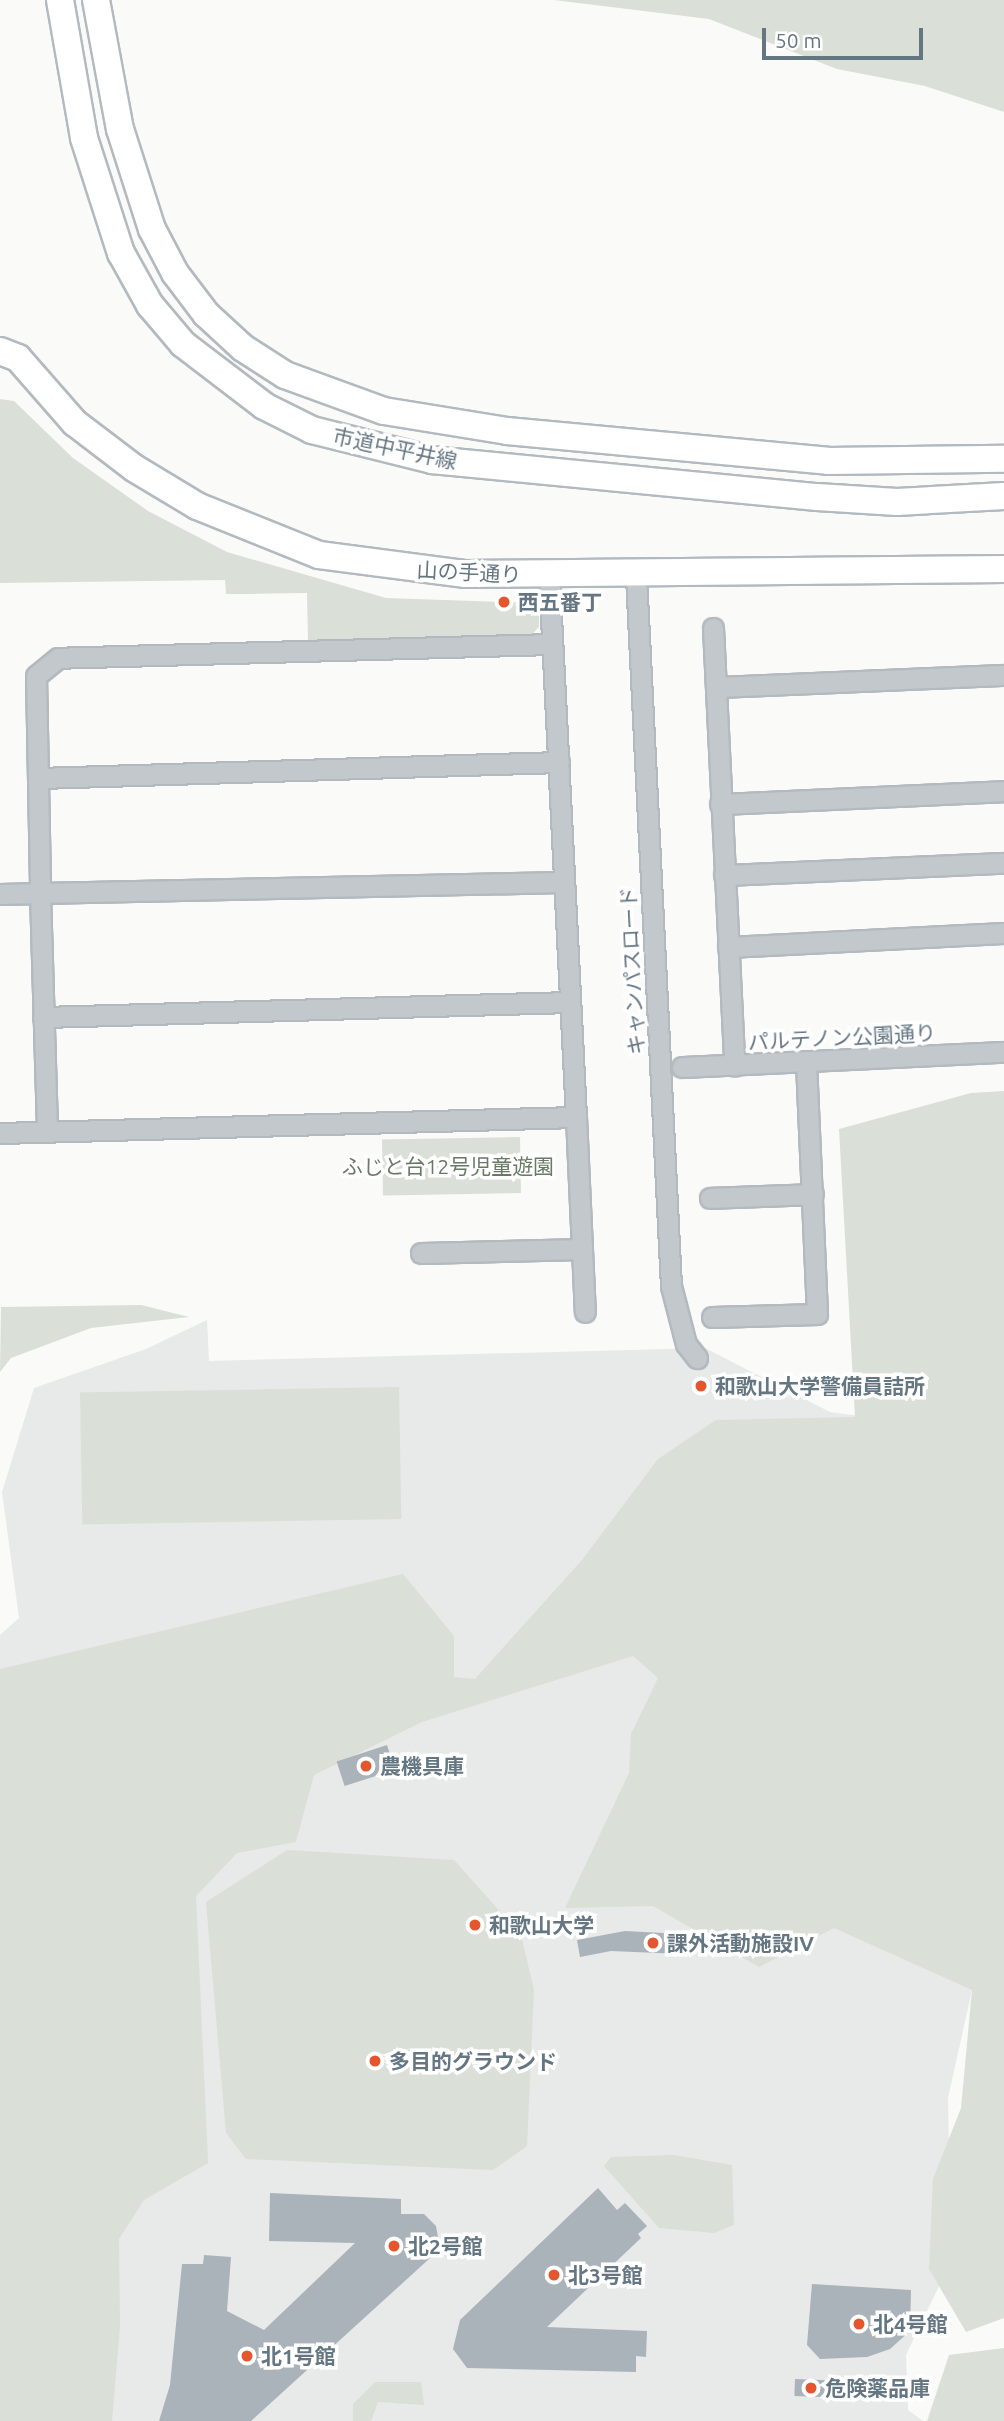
<!DOCTYPE html>
<meta charset="utf-8">
<style>
body{margin:0}
#map{position:relative;width:1004px;height:2421px;overflow:hidden;background:#fafaf8;font-family:Ubuntu,"Noto Sans JP",sans-serif}
div>[style]{position:absolute}
.built>*{inset:0;background:#e8e9e9}
.green>*{inset:0;background:#dadfd7;transform-origin:0 0}
.building>*{inset:0;background:#aab3b9;transform-origin:0 0}
.roads{filter:drop-shadow(2px 0 #b3babf) drop-shadow(-2px 0 #b3babf) drop-shadow(0 2px #b3babf) drop-shadow(0 -2px #b3babf)}
.street>*{height:19px;margin:-9.5px;padding:0 9.5px;transform-origin:9.5px;border-radius:9.5px;background:#c3c8cc}
.secondary>*{height:26px;margin:-13px;padding:0 13px;transform-origin:13px;border-radius:13px;background:#fff}
.dots>*{width:19px;height:19px;translate:-50% -50%;box-sizing:border-box;border:4px solid #fff;border-radius:50%}
span{translate:-50% -50%;white-space:nowrap;text-align:center;line-height:1.15;-webkit-text-stroke:7px #fff;paint-order:stroke}
.street-label{font-size:21px;color:#657683}
.poi-label{font-size:21px;color:#657683;font-weight:700}
.left{translate:0 -50%;text-align:left}
.park-label{font-size:21px;color:#687a64}
.scale{position:absolute;left:762px;top:28px;width:161px;height:32px;box-sizing:border-box;border:4px solid #657683;border-top:0;padding-left:9px;font-size:21px;line-height:24px;white-space:nowrap;color:#657683;-webkit-text-stroke:5px #fff;paint-order:stroke}
</style>
<div id="map">
<div class="built">
<div style="clip-path:polygon(207px 1320px,209px 1361px,705px 1348px,830px 1412px,875px 1418px,972px 1990px,948px 2098px,951px 2261px,906px 2355px,908px 2410px,923px 2421px,0 2421px,0 1635px,19px 1618px,2px 1492px,34px 1388px,146px 1349px)"></div>
</div>
<div class="green">
<div style="clip-path:polygon(554px 0,1004px 0,1004px 112px,925px 86px,837px 69px,709px 19px)"></div>
<div style="clip-path:polygon(0 399px,14px 401px,73px 458px,148px 511px,227px 552px,386px 598px,530px 603px,539px 612px,539px 627px,529px 637px,308px 643px,307px 593px,226px 594px,225px 580px,0 583px)"></div>
<div style="clip-path:polygon(1004px 1091px,1004px 2318px,966px 2332px,929px 2269px,933px 2179px,961px 2108px,972px 1990px,834px 1928px,759px 1967px,653px 1906px,565px 1908px,629px 1773px,631px 1734px,658px 1678px,633px 1656px,422px 1722px,314px 1775px,296px 1842px,237px 1853px,196px 1896px,208px 2163px,144px 2200px,119px 2239px,120px 2327px,112px 2421px,0 2421px,0 1669px,403px 1574px,454px 1636px,454px 1677px,475px 1679px,582px 1560px,658px 1459px,716px 1420px,855px 1417px,839px 1129px,971px 1093px)"></div>
<div style="left:520px;top:1137px;width:56px;height:138px;rotate:89deg"></div>
<div style="clip-path:polygon(141px 1305px,189px 1317px,91px 1328px,11px 1358px,0 1372px,1px 1307px)"></div>
<div style="left:399px;top:1387px;width:132px;height:319px;rotate:89deg"></div>
<div style="clip-path:polygon(287px 1850px,454px 1860px,521px 1935px,534px 1990px,527px 2146px,493px 2170px,246px 2159px,226px 2133px,206px 1902px)"></div>
<div style="clip-path:polygon(673px 2155px,732px 2165px,734px 2225px,714px 2233px,659px 2228px,604px 2166px,611px 2157px)"></div>
<div style="clip-path:polygon(1004px 2348px,1004px 2421px,927px 2421px,949px 2355px)"></div>
<div style="clip-path:polygon(375px 2382px,421px 2382px,424px 2405px,378px 2402px,371px 2421px,353px 2421px,353px 2404px)"></div>
</div>
<div class="building">
<div style="left:387px;top:1745px;width:26px;height:53px;rotate:72deg"></div>
<div style="clip-path:polygon(625px 1931px,683px 1934px,682px 1954px,611px 1951px,580px 1957px,577px 1940px)"></div>
<div style="clip-path:polygon(598px 2188px,617px 2210px,625px 2203px,647px 2226px,638px 2234px,641px 2238px,547px 2327px,647px 2331px,646px 2357px,636px 2356px,636px 2372px,467px 2368px,453px 2349px,460px 2320px)"></div>
<div style="clip-path:polygon(270px 2193px,401px 2199px,401px 2214px,424px 2214px,436px 2226px,440px 2249px,251px 2421px,159px 2421px,170px 2385px,182px 2264px,203px 2264px,204px 2255px,231px 2257px,227px 2311px,264px 2330px,355px 2243px,269px 2241px)"></div>
<div style="clip-path:polygon(812px 2284px,911px 2290px,910px 2331px,890px 2349px,867px 2357px,820px 2359px,807px 2345px)"></div>
<div style="left:795px;top:2379px;width:33px;height:17px;rotate:2deg"></div>
</div>
<div class="roads">
<div class="street">
<div style="left:636px;top:576px;width:711px;rotate:87.18deg"></div>
<div style="left:671px;top:1286px;width:60px;rotate:75.5deg"></div>
<div style="left:686px;top:1344px;width:18px;rotate:52deg"></div>
<div style="left:713px;top:628px;width:438px;rotate:87.2deg"></div>
<div style="left:552px;top:644px;width:494px;rotate:178.4deg"></div>
<div style="left:58px;top:658px;width:28px;rotate:141deg"></div>
<div style="left:36px;top:676px;width:217px;rotate:88.9deg"></div>
<div style="left:40px;top:893px;width:524px;rotate:-1.2deg"></div>
<div style="left:716px;top:687px;width:288px;rotate:-2.4deg"></div>
<div style="left:39px;top:778px;width:520px;rotate:-1.76deg"></div>
<div style="left:720px;top:804px;width:284px;rotate:-2.6deg"></div>
<div style="left:724px;top:875px;width:280px;rotate:-2.5deg"></div>
<div style="left:0;top:894px;width:40px;rotate:-1.4deg"></div>
<div style="left:40px;top:893px;width:239px;rotate:88.3deg"></div>
<div style="left:728px;top:947px;width:276px;rotate:-2.9deg"></div>
<div style="left:43px;top:1017px;width:527px;rotate:-1.63deg"></div>
<div style="left:682px;top:1067px;width:322px;rotate:-2.7deg"></div>
<div style="left:576px;top:1117px;width:195px;rotate:87.4deg"></div>
<div style="left:0;top:1133px;width:576px;rotate:-1.59deg"></div>
<div style="left:576px;top:1117px;width:542px;rotate:-92.86deg"></div>
<div style="left:710px;top:1198px;width:103px;rotate:-2.2deg"></div>
<div style="left:421px;top:1253px;width:161px;rotate:-1.4deg"></div>
<div style="left:712px;top:1317px;width:105px;rotate:-1.6deg"></div>
<div style="left:817px;top:1314px;width:253px;rotate:-92.5deg"></div>
</div>
<div class="secondary">
<div style="left:60px;top:0;width:140px;rotate:80.1deg"></div>
<div style="left:84px;top:138px;width:121px;rotate:72.2deg"></div>
<div style="left:121px;top:253px;width:60px;rotate:60.9deg"></div>
<div style="left:150px;top:305px;width:51px;rotate:49.8deg"></div>
<div style="left:183px;top:344px;width:102px;rotate:37.4deg"></div>
<div style="left:264px;top:406px;width:54px;rotate:26.6deg"></div>
<div style="left:312px;top:430px;width:124px;rotate:14deg"></div>
<div style="left:432px;top:460px;width:387px;rotate:5.5deg"></div>
<div style="left:817px;top:497px;width:80px;rotate:3.6deg"></div>
<div style="left:897px;top:502px;width:107px;rotate:-3.2deg"></div>
<div style="left:96px;top:0;width:131px;rotate:79.5deg"></div>
<div style="left:120px;top:129px;width:105px;rotate:72.3deg"></div>
<div style="left:152px;top:229px;width:50px;rotate:62.4deg"></div>
<div style="left:175px;top:273px;width:51px;rotate:52.9deg"></div>
<div style="left:206px;top:314px;width:50px;rotate:42.6deg"></div>
<div style="left:243px;top:348px;width:50px;rotate:32.7deg"></div>
<div style="left:285px;top:375px;width:105px;rotate:20deg"></div>
<div style="left:384px;top:411px;width:125px;rotate:9.2deg"></div>
<div style="left:507px;top:431px;width:322px;rotate:5.3deg"></div>
<div style="left:828px;top:461px;width:176px;rotate:-0.7deg"></div>
<div style="left:0;top:351px;width:19px;rotate:21deg"></div>
<div style="left:18px;top:358px;width:86px;rotate:48.8deg"></div>
<div style="left:75px;top:423px;width:74px;rotate:37.3deg"></div>
<div style="left:134px;top:468px;width:74px;rotate:31.1deg"></div>
<div style="left:197px;top:506px;width:131px;rotate:21.9deg"></div>
<div style="left:319px;top:555px;width:148px;rotate:7.4deg"></div>
<div style="left:466px;top:574px;width:538px;rotate:-0.53deg"></div>
</div>
</div>
<div class="dots">
<div style="left:504px;top:602px;background:#e4572e"></div>
<div style="left:701px;top:1386px;background:#e4572e"></div>
<div style="left:366px;top:1766px;background:#e4572e"></div>
<div style="left:475px;top:1925px;background:#e4572e"></div>
<div style="left:653px;top:1943px;background:#e4572e"></div>
<div style="left:375px;top:2061px;background:#e4572e"></div>
<div style="left:394px;top:2246px;background:#e4572e"></div>
<div style="left:554px;top:2275px;background:#e4572e"></div>
<div style="left:859px;top:2324px;background:#e4572e"></div>
<div style="left:247px;top:2356px;background:#e4572e"></div>
<div style="left:811px;top:2388px;background:#e4572e"></div>
</div>
<div class="street-label">
<span style="left:395px;top:448px;rotate:12deg">市道中平井線</span>
<span style="left:469px;top:572px;rotate:3deg">山の手通り</span>
<span style="left:632px;top:971px;rotate:-93deg">キャンパスロード</span>
<span style="left:842px;top:1037px;rotate:-3deg">パルテノン公園通り</span>
</div>
<div class="poi-label">
<span class="left" style="left:518px;top:602px">西五番丁</span>
<span class="left" style="left:715px;top:1386px">和歌山大学警備員詰所</span>
<span class="left" style="left:380px;top:1766px">農機具庫</span>
<span class="left" style="left:489px;top:1925px">和歌山大学</span>
<span class="left" style="left:667px;top:1943px">課外活動施設IV</span>
<span class="left" style="left:389px;top:2061px">多目的グラウンド</span>
<span class="left" style="left:408px;top:2246px">北2号館</span>
<span class="left" style="left:568px;top:2275px">北3号館</span>
<span class="left" style="left:873px;top:2324px">北4号館</span>
<span class="left" style="left:261px;top:2356px">北1号館</span>
<span class="left" style="left:825px;top:2388px">危険薬品庫</span>
</div>
<div class="park-label">
<span style="left:448px;top:1166px">ふじと台12号児童遊園</span>
</div>
<div class="scale">50 m</div>
</div>
